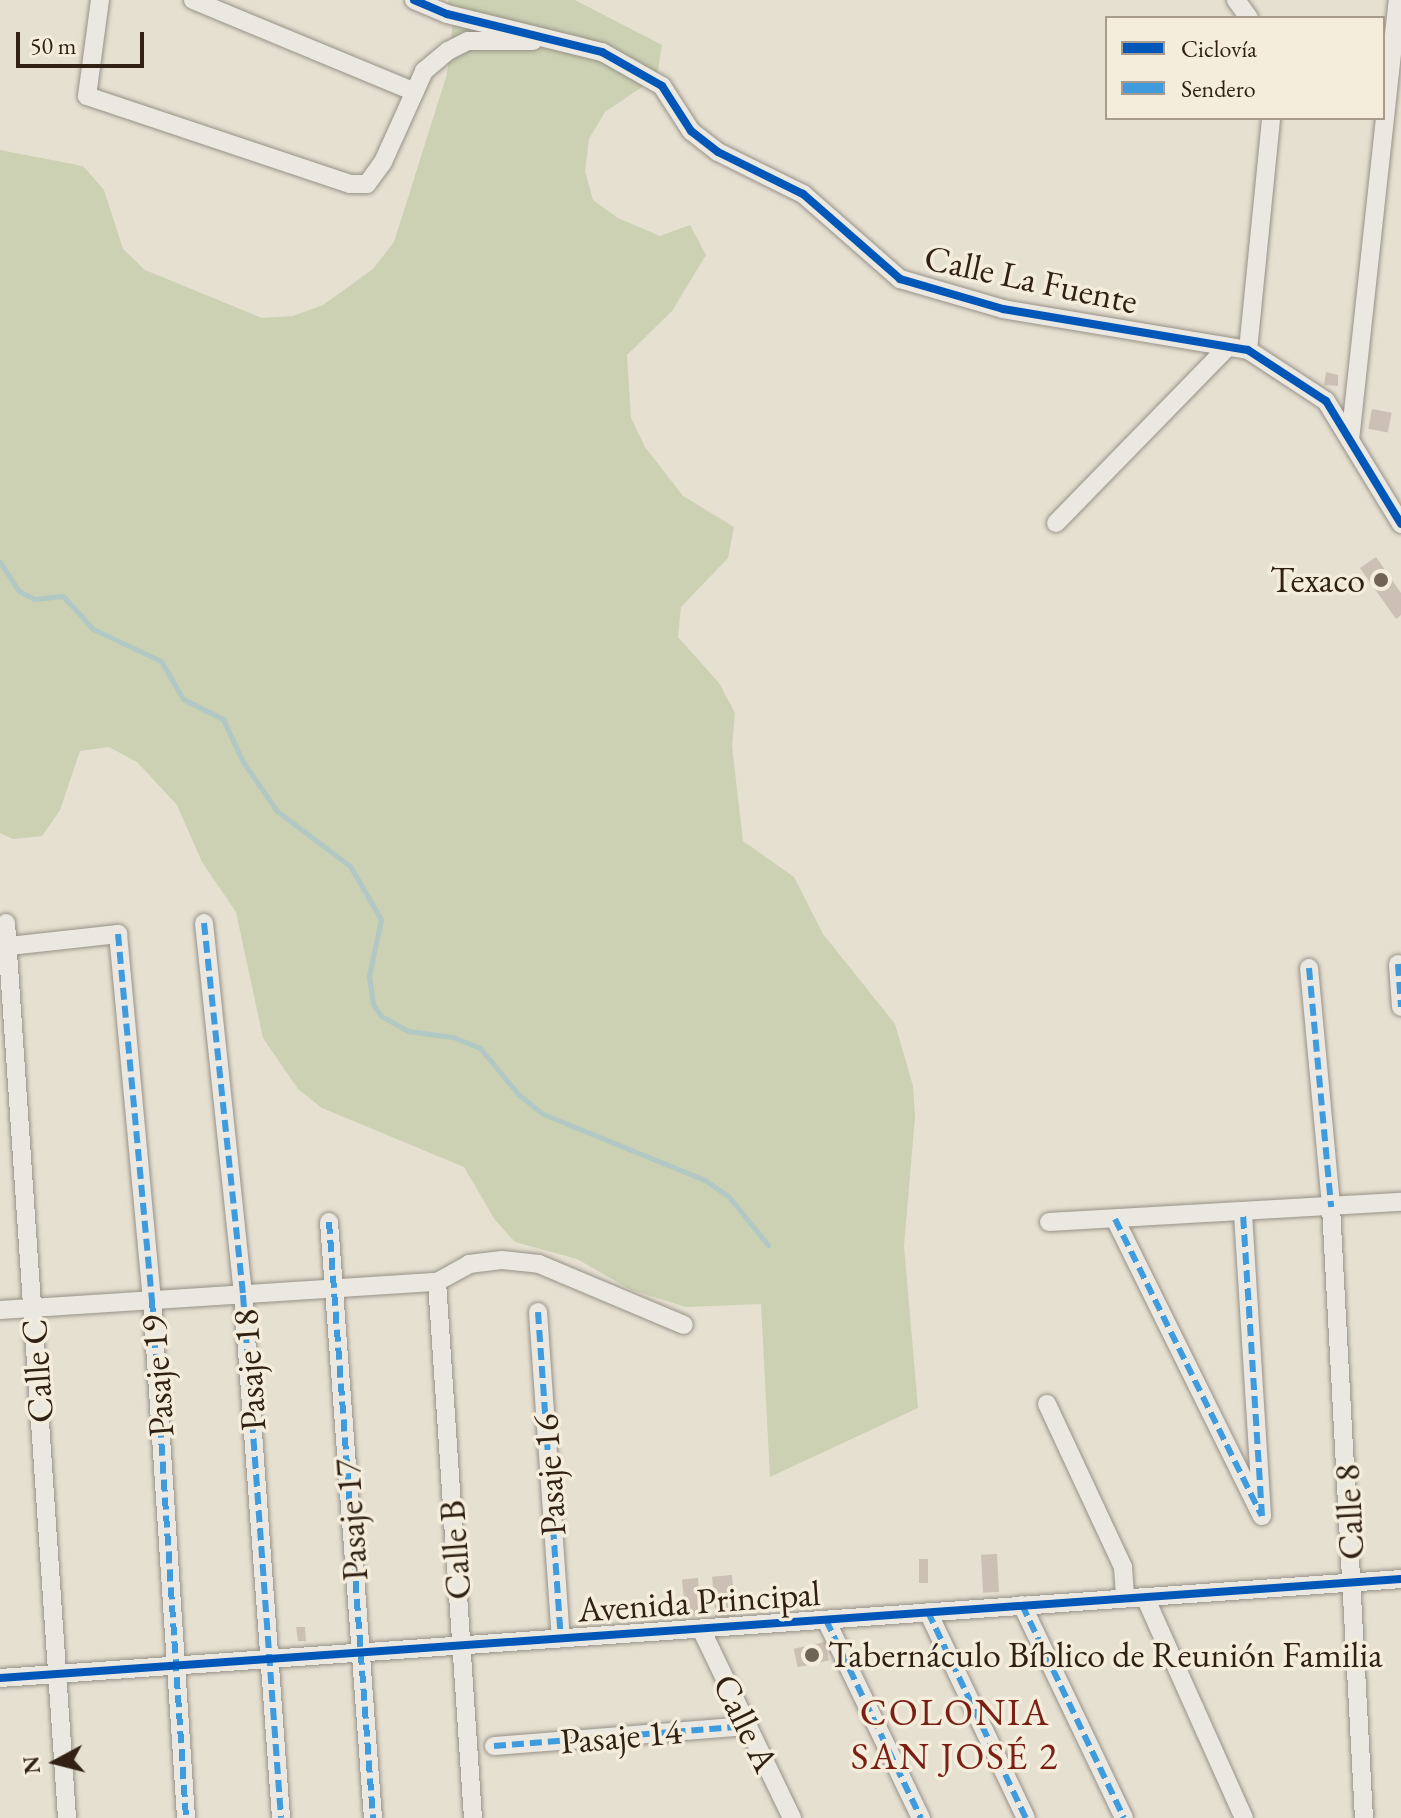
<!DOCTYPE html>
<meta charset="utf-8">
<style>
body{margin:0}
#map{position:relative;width:1401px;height:1818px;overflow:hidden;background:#e6e0d1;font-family:"EB Garamond",serif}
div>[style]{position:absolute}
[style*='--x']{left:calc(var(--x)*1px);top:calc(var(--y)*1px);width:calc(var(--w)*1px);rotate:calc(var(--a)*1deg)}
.green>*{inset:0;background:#cbd1b2}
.stream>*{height:5px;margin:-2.5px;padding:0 2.5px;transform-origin:2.5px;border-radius:2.5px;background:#b2c8c4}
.building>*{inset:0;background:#ccbfb3;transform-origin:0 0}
.roads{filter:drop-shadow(0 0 2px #979187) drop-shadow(0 0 2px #979187)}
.minor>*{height:18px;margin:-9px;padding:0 9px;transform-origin:9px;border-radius:9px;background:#ebe8e1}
.quiet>*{height:6px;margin-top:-3px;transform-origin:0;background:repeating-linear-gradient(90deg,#3e9bde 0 12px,transparent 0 18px)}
.cycleway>*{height:8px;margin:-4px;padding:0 4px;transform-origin:4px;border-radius:4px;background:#0057b8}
.dots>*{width:22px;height:22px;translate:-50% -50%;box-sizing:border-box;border:4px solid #f4eddc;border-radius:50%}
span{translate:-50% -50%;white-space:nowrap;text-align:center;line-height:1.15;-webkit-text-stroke:7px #f4eddc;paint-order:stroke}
.street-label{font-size:36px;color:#302114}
.poi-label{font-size:36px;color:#302114}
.right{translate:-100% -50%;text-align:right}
.left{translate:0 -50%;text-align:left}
.neighbourhood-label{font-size:38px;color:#7a1f14;letter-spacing:2px}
.legend{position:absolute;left:1105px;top:16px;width:280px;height:104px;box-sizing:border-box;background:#f4eddc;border:2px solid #a69b8c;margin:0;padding:10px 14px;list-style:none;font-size:24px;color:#302114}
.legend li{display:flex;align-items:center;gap:16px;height:40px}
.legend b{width:40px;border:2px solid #a69b8c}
.north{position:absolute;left:16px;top:1722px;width:80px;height:80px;-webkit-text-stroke:6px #f4eddc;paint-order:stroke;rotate:263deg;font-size:22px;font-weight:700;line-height:32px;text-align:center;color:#302114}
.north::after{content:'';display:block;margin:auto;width:28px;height:36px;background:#302114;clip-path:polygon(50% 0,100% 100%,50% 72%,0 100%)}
.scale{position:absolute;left:16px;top:32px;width:128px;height:36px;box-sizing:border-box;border:4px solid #302114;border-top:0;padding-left:10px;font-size:24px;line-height:28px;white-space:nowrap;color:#302114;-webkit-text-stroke:6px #f4eddc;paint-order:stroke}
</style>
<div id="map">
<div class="green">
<i style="clip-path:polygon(448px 0,575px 0,662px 45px,657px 77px,605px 112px,589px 139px,585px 171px,593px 200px,618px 218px,660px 236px,690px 225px,706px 255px,672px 311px,627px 355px,631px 418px,645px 447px,683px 496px,734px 527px,728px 558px,681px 607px,678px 637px,719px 683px,735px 713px,732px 746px,743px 841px,794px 877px,823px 934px,895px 1024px,913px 1086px,915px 1117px,904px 1246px,918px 1408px,770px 1477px,761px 1304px,686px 1307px,631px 1290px,577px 1259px,515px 1242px,495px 1220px,464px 1167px,322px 1108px,298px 1089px,263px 1038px,236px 912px,202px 862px,177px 805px,137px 762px,109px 747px,80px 751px,60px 810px,42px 836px,13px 839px,0 833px,0 150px,83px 166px,104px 190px,123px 249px,145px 270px,262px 318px,293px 316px,323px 305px,373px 269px,394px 242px,447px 74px,453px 22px)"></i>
</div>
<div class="stream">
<i style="--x:0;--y:562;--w:35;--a:57"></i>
<i style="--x:19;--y:591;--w:17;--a:28"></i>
<i style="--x:34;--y:599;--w:29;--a:-6"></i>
<i style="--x:63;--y:596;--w:45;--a:47.7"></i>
<i style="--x:93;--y:629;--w:75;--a:25.2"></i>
<i style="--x:161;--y:661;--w:44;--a:59.9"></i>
<i style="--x:183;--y:699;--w:45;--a:26.6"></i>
<i style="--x:223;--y:719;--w:47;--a:65.1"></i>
<i style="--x:243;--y:762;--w:60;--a:55.2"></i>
<i style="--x:277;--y:811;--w:91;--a:37"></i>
<i style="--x:350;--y:866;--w:61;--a:59.7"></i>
<i style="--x:381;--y:919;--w:58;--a:101.9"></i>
<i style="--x:369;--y:976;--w:28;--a:82"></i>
<i style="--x:373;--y:1004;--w:14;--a:56"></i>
<i style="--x:381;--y:1016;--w:31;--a:29"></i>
<i style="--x:408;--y:1031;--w:45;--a:7.6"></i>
<i style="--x:453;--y:1037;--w:29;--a:22"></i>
<i style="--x:480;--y:1048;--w:60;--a:50.4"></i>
<i style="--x:518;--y:1094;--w:32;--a:39"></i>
<i style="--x:543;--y:1114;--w:175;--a:22.2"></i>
<i style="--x:705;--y:1180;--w:29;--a:35"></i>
<i style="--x:729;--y:1197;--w:62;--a:50.9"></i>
</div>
<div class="building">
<i style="clip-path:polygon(1326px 372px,1338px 375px,1338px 386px,1324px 385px)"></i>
<i style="left:1372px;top:409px;width:20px;height:20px;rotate:11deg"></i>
<i style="clip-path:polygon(1376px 557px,1401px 593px,1401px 615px,1396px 619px,1360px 568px)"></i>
<i style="left:997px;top:1554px;width:38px;height:16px;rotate:87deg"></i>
<i style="left:919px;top:1559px;width:9px;height:24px"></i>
<i style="left:732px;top:1575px;width:43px;height:20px;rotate:85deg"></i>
<i style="left:698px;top:1578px;width:37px;height:16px;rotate:85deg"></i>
<i style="clip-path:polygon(296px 1627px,305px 1627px,306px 1641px,298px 1641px)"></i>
<i style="left:825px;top:1642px;width:19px;height:32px;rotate:78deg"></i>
</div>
<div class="roads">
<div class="minor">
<i style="--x:100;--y:0;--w:97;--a:97.7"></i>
<i style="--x:87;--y:96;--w:277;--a:18.5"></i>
<i style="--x:350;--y:184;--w:17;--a:0"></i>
<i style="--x:367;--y:184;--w:27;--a:-54"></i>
<i style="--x:383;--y:162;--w:100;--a:-65.7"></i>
<i style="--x:424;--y:71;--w:31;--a:-40"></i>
<i style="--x:448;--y:51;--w:22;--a:-27"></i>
<i style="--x:468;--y:41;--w:65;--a:0"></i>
<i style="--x:193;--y:0;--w:240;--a:22.5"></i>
<i style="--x:414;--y:0;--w:36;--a:23"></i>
<i style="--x:447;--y:14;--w:160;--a:13.8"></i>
<i style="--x:602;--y:52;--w:69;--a:29.5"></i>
<i style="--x:662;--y:86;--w:54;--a:57.2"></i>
<i style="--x:691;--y:131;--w:34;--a:38"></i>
<i style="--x:718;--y:152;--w:95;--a:26.3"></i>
<i style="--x:803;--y:194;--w:129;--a:41.2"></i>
<i style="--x:900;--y:279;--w:107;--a:16.2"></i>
<i style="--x:1003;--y:309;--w:248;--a:9.5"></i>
<i style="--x:1248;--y:350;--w:93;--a:33.2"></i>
<i style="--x:1326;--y:401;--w:144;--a:58.6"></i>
<i style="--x:1236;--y:0;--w:22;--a:54"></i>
<i style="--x:1248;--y:350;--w:233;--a:-84.3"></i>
<i style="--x:1350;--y:440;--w:443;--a:-83.8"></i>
<i style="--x:1056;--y:523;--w:246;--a:-45.7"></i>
<i style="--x:6;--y:923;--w:897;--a:86.1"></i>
<i style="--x:204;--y:923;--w:374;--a:84"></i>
<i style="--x:243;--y:1295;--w:524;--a:85.84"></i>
<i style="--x:0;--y:947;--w:119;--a:-6.3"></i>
<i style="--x:118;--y:934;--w:368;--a:84.7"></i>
<i style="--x:152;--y:1300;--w:519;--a:86.24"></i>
<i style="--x:1398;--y:964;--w:43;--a:86"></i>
<i style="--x:1309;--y:968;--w:240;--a:84.7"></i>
<i style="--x:1331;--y:1207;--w:612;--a:86.91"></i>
<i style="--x:1115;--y:1219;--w:331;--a:63.7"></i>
<i style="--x:1262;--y:1516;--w:305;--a:-93.6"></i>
<i style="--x:329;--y:1222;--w:598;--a:85.78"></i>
<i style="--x:1049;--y:1222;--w:353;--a:-3.3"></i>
<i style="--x:437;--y:1282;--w:537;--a:86.16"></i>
<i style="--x:0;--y:1310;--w:438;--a:-3.7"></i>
<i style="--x:437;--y:1282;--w:37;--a:-29"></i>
<i style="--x:469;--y:1264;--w:33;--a:-7"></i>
<i style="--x:502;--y:1260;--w:37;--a:6"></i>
<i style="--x:539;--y:1264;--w:157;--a:22.8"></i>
<i style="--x:538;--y:1312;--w:327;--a:86"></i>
<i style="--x:1047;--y:1404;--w:180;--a:65"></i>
<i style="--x:1123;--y:1567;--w:31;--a:86"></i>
<i style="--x:1145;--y:1597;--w:242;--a:65.9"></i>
<i style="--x:1022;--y:1605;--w:236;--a:64.4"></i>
<i style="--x:928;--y:1612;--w:228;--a:64.6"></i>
<i style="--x:826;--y:1620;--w:220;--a:64.4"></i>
<i style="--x:701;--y:1629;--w:210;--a:64.3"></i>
<i style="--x:0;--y:1678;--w:1404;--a:-4.04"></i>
<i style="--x:494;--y:1746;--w:255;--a:-4.5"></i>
</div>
</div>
<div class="quiet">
<i style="--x:204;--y:923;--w:374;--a:84"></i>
<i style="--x:243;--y:1295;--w:524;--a:85.84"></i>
<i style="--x:118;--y:934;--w:368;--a:84.7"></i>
<i style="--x:152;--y:1300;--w:519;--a:86.24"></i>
<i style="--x:1398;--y:964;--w:43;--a:86"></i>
<i style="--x:1309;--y:968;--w:240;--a:84.7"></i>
<i style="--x:1115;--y:1219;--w:331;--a:63.7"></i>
<i style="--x:1262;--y:1516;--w:305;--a:-93.6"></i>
<i style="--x:329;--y:1222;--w:598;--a:85.78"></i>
<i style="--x:538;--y:1312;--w:327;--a:86"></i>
<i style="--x:1022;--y:1605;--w:236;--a:64.4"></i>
<i style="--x:928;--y:1612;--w:228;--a:64.6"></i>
<i style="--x:826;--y:1620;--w:220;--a:64.4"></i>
<i style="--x:494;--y:1746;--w:255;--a:-4.5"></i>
</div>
<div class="cycleway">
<i style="--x:414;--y:0;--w:36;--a:23"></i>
<i style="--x:447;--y:14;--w:160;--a:13.8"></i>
<i style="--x:602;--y:52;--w:69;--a:29.5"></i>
<i style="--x:662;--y:86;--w:54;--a:57.2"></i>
<i style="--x:691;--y:131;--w:34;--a:38"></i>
<i style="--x:718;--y:152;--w:95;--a:26.3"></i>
<i style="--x:803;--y:194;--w:129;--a:41.2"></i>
<i style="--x:900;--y:279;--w:107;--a:16.2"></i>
<i style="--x:1003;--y:309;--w:248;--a:9.5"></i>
<i style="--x:1248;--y:350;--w:93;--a:33.2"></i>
<i style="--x:1326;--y:401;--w:144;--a:58.6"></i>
<i style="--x:0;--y:1678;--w:1404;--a:-4.04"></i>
</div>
<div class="dots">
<i style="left:1381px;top:580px;background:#706456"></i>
<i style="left:812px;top:1655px;background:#706456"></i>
</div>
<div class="street-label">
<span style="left:1031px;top:279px;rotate:12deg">Calle La Fuente</span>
<span style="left:249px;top:1370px;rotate:-94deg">Pasaje 18</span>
<span style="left:37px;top:1371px;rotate:-94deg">Calle C</span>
<span style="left:157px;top:1376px;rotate:-94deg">Pasaje 19</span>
<span style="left:549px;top:1475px;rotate:-94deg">Pasaje 16</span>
<span style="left:1349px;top:1512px;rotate:-93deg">Calle 8</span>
<span style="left:351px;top:1520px;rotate:-94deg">Pasaje 17</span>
<span style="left:455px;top:1550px;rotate:-94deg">Calle B</span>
<span style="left:699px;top:1601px;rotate:-4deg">Avenida Principal</span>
<span style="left:746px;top:1723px;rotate:64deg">Calle A</span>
<span style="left:621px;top:1736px;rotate:-5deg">Pasaje 14</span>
</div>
<div class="poi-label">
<span class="right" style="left:1365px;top:580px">Texaco</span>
<span class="left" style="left:828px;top:1655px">Tabernáculo Bíblico de Reunión Familia</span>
</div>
<div class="neighbourhood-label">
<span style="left:955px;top:1734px">COLONIA<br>SAN JOSÉ 2</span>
</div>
<ul class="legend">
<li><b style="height:10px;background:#0057b8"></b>Ciclovía</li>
<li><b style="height:10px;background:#3e9bde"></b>Sendero</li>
</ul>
<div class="north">N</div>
<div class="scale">50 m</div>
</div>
